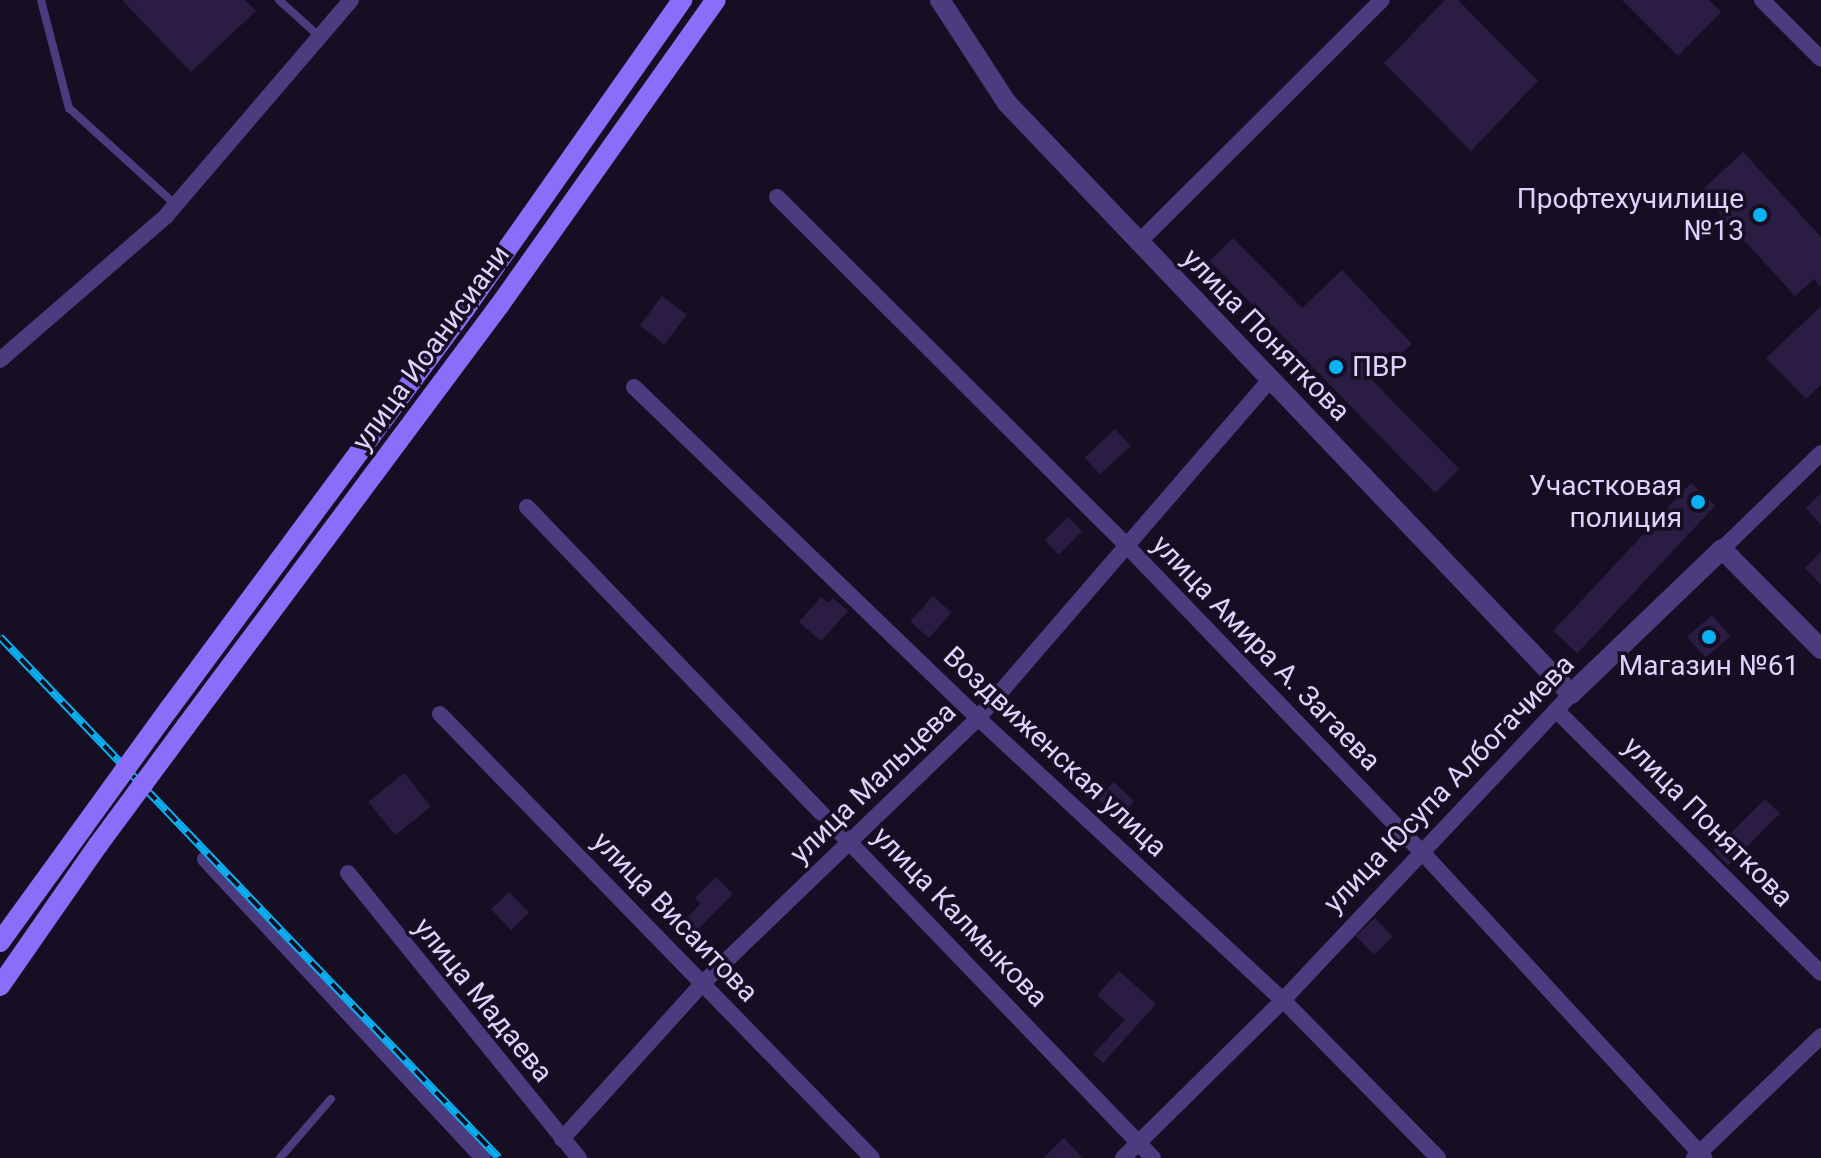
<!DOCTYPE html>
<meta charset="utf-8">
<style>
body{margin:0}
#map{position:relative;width:1821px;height:1158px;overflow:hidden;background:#160f23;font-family:Roboto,sans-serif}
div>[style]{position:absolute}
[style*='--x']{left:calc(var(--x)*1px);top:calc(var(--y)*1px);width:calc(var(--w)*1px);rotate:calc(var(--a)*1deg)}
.building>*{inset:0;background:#2b1c43;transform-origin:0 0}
.service>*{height:8px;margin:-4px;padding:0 4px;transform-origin:4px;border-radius:4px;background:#4b3c80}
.minor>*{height:16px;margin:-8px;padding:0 8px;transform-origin:8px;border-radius:8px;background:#4b3c80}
.tertiary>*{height:20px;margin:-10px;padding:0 10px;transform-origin:10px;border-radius:10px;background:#4b3c80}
.secondary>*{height:20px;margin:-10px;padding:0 10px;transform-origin:10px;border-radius:10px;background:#8a6df9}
.rail>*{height:8px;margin-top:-4px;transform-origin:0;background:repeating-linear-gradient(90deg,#160f23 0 15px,#0ab1f2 0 30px);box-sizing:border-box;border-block:2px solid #0ab1f2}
.secondary-bridge>*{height:20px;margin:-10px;padding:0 10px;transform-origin:10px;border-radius:10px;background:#8a6df9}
.dots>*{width:22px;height:22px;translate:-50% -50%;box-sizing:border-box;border:4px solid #160f23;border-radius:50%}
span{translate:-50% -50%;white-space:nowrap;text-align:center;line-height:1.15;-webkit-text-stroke:7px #160f23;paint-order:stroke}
.poi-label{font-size:28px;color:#dfd2fd}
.right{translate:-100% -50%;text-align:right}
.left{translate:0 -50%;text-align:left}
.street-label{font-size:28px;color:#dfd2fd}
</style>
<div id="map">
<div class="building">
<i style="clip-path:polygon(122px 0,245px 0,256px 11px,191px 72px)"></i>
<i style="clip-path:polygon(1445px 0,1458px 0,1538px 81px,1471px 151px,1384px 63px)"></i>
<i style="clip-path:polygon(1622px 0,1709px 0,1721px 12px,1678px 56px)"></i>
<i style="clip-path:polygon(1743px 152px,1821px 237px,1821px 287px,1814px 279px,1795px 296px,1700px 192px)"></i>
<i style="clip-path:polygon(1233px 238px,1302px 308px,1342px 270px,1412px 344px,1372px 380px,1459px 469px,1435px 493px,1210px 261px)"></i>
<i style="left:662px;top:296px;width:31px;height:37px;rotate:37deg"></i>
<i style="clip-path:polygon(1821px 306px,1821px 385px,1806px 399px,1766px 358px)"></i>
<i style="left:1115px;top:429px;width:23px;height:42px;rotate:47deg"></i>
<i style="left:1691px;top:483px;width:33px;height:202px;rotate:43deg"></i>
<i style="clip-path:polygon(1821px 493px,1821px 525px,1806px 508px)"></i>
<i style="left:1068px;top:517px;width:20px;height:33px;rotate:45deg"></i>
<i style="clip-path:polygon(1821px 552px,1821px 585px,1805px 568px)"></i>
<i style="left:933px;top:596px;width:25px;height:34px;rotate:42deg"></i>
<i style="clip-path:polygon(821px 597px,828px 603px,833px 598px,848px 611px,821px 641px,799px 622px)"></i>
<i style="left:1712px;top:615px;width:28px;height:33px;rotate:49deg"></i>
<i style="left:404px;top:773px;width:43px;height:46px;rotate:51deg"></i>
<i style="left:1114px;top:782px;width:28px;height:23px;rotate:44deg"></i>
<i style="left:1765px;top:799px;width:21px;height:73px;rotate:45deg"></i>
<i style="clip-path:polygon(716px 877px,733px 894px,692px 935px,681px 924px,700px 904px,695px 898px)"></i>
<i style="left:509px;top:892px;width:29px;height:25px;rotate:46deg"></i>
<i style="left:1375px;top:918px;width:26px;height:26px;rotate:47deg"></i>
<i style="clip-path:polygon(1119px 971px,1156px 1004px,1103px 1063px,1093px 1054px,1125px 1020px,1097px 995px)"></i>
<i style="clip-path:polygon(1064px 1138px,1083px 1158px,1043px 1158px)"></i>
</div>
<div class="service">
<i style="--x:41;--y:0;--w:112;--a:75.5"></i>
<i style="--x:69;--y:108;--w:144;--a:42.2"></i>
<i style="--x:279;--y:0;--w:55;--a:42.1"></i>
<i style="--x:280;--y:1158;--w:78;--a:-49.2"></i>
</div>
<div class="minor">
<i style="--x:1762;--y:0;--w:83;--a:45"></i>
<i style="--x:777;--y:197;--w:494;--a:44.9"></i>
<i style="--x:1127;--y:546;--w:424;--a:46.1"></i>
<i style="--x:1421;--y:851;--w:418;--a:47.3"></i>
<i style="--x:1138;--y:243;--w:344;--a:-44.9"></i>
<i style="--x:0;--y:360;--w:220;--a:-40.9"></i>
<i style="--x:166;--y:216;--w:284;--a:-49.4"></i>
<i style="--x:634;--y:387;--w:477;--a:43.9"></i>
<i style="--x:978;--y:718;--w:415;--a:42.8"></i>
<i style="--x:1283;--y:1000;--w:221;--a:45.5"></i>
<i style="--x:527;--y:507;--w:903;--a:46.12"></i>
<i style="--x:1722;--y:549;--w:138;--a:-44.1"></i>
<i style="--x:1556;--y:710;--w:373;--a:44.8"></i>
<i style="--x:440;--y:714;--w:619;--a:45.78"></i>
<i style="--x:205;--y:859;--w:408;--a:47.1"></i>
<i style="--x:348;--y:873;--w:367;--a:51"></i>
<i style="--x:562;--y:1139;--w:212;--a:-47.9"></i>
<i style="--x:704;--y:982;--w:380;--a:-43.9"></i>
<i style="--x:978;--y:718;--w:448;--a:-49.2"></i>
<i style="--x:1123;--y:1158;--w:225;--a:-44.6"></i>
<i style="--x:1283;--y:1000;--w:420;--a:-46.7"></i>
<i style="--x:1694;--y:1158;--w:176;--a:-43.8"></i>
</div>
<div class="tertiary">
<i style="--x:940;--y:0;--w:123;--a:57"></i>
<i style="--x:1007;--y:103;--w:817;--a:46.34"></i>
<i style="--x:1571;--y:694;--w:209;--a:-43.8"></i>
<i style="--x:1722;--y:549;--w:141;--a:45.3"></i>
</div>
<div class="secondary">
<i style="--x:169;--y:709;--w:498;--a:-53.5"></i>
<i style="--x:465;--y:309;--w:378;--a:-54.9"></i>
<i style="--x:186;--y:726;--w:524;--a:-53.31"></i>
<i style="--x:499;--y:306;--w:375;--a:-54.7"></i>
<i style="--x:0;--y:942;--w:140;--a:-54"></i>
<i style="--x:0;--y:986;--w:172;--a:-55.2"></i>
</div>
<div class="rail">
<i style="--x:0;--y:637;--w:721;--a:46.24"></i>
</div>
<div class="secondary-bridge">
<i style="--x:82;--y:829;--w:148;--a:-54.1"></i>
<i style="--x:98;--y:845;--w:148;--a:-53.5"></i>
</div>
<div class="dots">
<i style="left:1760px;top:215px;background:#0ab1f2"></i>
<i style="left:1336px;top:367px;background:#0ab1f2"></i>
<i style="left:1698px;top:502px;background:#0ab1f2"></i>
<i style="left:1709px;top:637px;background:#0ab1f2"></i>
</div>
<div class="poi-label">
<span class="right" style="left:1744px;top:215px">Профтехучилище<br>№13</span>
<span class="left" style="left:1352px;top:367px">ПВР</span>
<span class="right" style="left:1682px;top:502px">Участковая<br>полиция</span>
<span style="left:1709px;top:666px">Магазин №61</span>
</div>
<div class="street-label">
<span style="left:1266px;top:335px;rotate:46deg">улица Поняткова</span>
<span style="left:431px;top:348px;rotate:-54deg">улица Иоанисиани</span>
<span style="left:1266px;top:653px;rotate:46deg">улица Амира А. Загаева</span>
<span style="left:1055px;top:752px;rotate:43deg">Воздвиженская улица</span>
<span style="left:873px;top:783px;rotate:-44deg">улица Мальцева</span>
<span style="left:1449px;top:784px;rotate:-46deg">улица Юсупа Албогачиева</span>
<span style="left:1708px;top:822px;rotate:45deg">улица Поняткова</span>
<span style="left:675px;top:917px;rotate:46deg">улица Висаитова</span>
<span style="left:960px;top:917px;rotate:46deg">улица Калмыкова</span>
<span style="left:483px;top:1000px;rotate:51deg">улица Мадаева</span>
</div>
</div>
